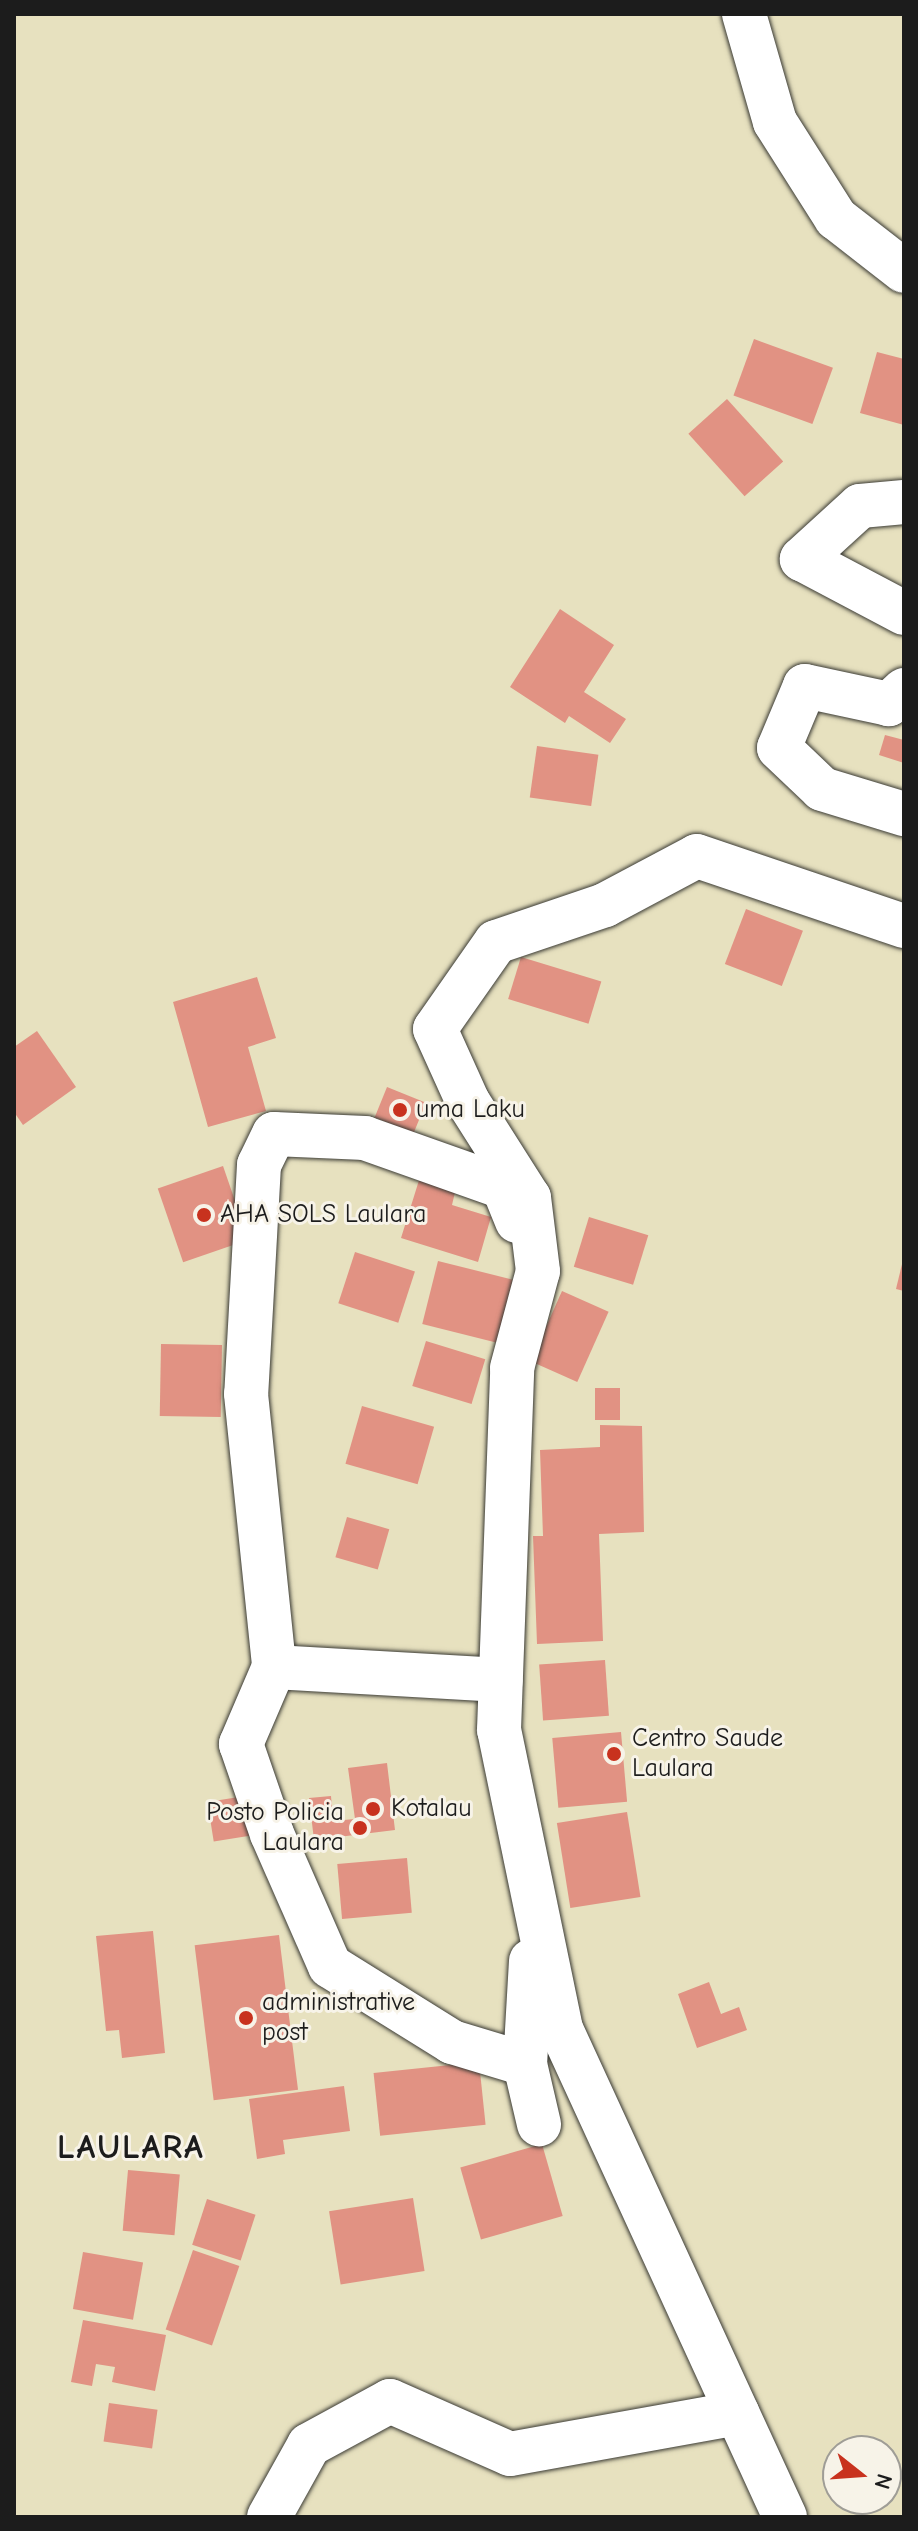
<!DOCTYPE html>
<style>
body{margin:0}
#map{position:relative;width:918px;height:2531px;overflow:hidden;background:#e7e1bf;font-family:"Comic Neue",sans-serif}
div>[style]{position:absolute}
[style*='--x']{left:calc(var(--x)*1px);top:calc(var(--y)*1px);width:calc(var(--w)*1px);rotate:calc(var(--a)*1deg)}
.building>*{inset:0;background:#e19283;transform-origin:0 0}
.roads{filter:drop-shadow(0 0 2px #3a3a34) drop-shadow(0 0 2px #3a3a34)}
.minor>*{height:44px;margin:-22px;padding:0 22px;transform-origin:22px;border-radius:22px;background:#fff}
.dots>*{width:22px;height:22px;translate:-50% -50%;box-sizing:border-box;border:4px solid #f7f3e8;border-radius:50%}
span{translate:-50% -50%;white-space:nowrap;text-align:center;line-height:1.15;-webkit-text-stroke:6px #f7f3e8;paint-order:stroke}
.poi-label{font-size:26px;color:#1c1c1c}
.left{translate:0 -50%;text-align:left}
.right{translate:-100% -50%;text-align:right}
.district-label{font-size:34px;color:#1c1c1c;font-weight:700;letter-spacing:2px}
.frame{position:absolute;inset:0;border:16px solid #1c1c1c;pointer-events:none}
.north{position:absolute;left:822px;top:2435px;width:80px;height:80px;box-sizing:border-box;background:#f7f3e8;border:2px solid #9f9d96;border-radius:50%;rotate:107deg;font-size:22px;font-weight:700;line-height:32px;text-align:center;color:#1c1c1c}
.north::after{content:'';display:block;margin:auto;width:28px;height:36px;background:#c8321e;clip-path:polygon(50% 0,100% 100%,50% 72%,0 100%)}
</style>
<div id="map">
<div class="building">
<i style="left:754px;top:339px;width:84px;height:60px;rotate:20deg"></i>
<i style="clip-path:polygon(877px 352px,904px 359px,904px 425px,860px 413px)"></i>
<i style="left:727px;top:399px;width:84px;height:52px;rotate:48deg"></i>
<i style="clip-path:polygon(560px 609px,614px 645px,584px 692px,626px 719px,610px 743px,569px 716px,565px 723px,510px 687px)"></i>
<i style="clip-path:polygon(885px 735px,904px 740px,904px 763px,879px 755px)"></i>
<i style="left:537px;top:746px;width:62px;height:52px;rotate:8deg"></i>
<i style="left:746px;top:909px;width:61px;height:59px;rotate:21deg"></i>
<i style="left:521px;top:957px;width:84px;height:44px;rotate:17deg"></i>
<i style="clip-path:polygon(257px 977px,276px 1038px,248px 1047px,266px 1111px,208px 1127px,173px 1002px)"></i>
<i style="clip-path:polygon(37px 1031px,76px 1087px,23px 1125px,14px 1112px,14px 1047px)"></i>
<i style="left:387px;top:1087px;width:42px;height:33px;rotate:22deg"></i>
<i style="left:223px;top:1166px;width:78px;height:69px;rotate:71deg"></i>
<i style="clip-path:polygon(420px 1177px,456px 1188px,452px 1205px,491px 1217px,478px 1262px,401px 1238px)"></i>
<i style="left:589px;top:1217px;width:62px;height:52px;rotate:17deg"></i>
<i style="left:355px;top:1252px;width:63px;height:54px;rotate:18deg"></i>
<i style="clip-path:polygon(903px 1260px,904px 1260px,904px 1291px,896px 1289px)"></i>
<i style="left:438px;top:1261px;width:77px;height:65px;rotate:14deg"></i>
<i style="left:562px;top:1291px;width:51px;height:77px;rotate:24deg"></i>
<i style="left:426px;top:1341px;width:62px;height:47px;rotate:17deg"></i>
<i style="left:161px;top:1344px;width:61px;height:72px;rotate:1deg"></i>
<i style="left:595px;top:1388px;width:25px;height:32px"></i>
<i style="left:362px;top:1406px;width:75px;height:60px;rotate:16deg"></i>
<i style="clip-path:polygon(600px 1425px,642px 1426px,644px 1532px,599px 1534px,603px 1641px,537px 1644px,533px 1536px,543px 1536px,540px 1450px,600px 1447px)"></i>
<i style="left:347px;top:1517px;width:44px;height:42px;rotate:16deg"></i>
<i style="left:605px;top:1660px;width:56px;height:66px;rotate:86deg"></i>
<i style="left:621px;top:1732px;width:70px;height:69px;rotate:85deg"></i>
<i style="clip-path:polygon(387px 1763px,395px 1830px,314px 1840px,309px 1798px,331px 1796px,333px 1821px,355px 1819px,348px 1768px)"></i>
<i style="left:245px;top:1796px;width:40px;height:38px;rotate:81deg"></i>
<i style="left:627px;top:1812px;width:86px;height:71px;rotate:81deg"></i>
<i style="left:407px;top:1858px;width:55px;height:70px;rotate:85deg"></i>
<i style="clip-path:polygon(153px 1931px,165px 2053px,122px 2058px,119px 2030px,106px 2031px,96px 1936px)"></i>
<i style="left:279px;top:1935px;width:156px;height:85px;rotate:83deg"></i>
<i style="clip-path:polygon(709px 1982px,721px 2014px,739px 2007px,747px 2030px,697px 2048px,678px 1994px)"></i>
<i style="left:479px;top:2062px;width:63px;height:106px;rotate:84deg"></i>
<i style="clip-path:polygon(344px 2086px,350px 2131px,283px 2140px,285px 2154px,257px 2159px,249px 2099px)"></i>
<i style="left:542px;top:2144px;width:75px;height:85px;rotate:74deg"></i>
<i style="left:128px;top:2170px;width:52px;height:61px;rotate:5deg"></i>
<i style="left:413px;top:2198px;width:74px;height:85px;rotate:81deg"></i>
<i style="left:207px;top:2199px;width:51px;height:48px;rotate:18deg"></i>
<i style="left:193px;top:2250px;width:49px;height:84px;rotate:19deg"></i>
<i style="left:83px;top:2252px;width:61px;height:58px;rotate:10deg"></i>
<i style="clip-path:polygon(83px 2320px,166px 2335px,155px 2391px,112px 2382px,115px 2367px,96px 2364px,92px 2386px,71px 2382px)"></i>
<i style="left:109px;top:2403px;width:49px;height:39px;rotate:8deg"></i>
</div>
<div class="roads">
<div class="minor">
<i style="--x:744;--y:14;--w:112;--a:74"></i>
<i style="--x:775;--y:122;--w:114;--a:57.6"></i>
<i style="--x:836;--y:218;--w:86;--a:37.9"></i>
<i style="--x:904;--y:502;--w:44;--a:174.8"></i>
<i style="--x:860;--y:506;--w:79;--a:137.6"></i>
<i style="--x:802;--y:559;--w:115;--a:27.9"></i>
<i style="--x:904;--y:690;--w:21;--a:137"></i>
<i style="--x:889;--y:704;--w:86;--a:-167.9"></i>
<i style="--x:805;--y:686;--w:67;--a:112.8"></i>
<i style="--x:779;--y:748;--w:59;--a:43.6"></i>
<i style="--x:822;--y:789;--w:86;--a:17"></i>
<i style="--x:517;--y:1221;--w:37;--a:-112"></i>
<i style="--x:503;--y:1187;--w:146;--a:-160.5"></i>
<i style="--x:365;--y:1138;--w:91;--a:-177.5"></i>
<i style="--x:274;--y:1134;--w:34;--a:116"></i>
<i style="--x:259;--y:1165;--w:229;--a:93.2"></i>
<i style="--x:246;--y:1394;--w:274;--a:84.1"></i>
<i style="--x:274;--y:1667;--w:84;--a:113.2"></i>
<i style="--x:241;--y:1744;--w:95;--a:71"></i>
<i style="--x:272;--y:1834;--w:144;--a:66.3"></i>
<i style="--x:330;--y:1966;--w:144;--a:31.9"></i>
<i style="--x:452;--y:2042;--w:76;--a:16.8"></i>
<i style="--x:274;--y:1667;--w:227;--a:3.3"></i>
<i style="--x:531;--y:1961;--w:103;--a:93.3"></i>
<i style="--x:525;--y:2064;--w:62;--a:76.9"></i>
<i style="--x:269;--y:2517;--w:82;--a:-60.9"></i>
<i style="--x:309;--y:2445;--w:92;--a:-28.5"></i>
<i style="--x:390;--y:2401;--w:131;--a:23.8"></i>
<i style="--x:510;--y:2454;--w:231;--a:-10.2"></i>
<i style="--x:785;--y:2517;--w:537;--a:-114.66"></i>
<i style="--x:561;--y:2029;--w:305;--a:-101.7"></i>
<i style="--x:499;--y:1730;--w:362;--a:-87.9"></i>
<i style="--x:512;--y:1368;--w:100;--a:-75"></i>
<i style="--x:538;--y:1271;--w:74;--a:-97"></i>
<i style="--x:529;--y:1198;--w:114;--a:-122.4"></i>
<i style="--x:468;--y:1102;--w:80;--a:-114.3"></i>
<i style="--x:435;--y:1029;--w:106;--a:-55"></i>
<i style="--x:496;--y:942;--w:115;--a:-18.7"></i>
<i style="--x:605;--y:905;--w:104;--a:-28"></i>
<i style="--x:697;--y:856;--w:219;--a:18.7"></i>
</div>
</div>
<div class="dots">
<i style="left:400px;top:1110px;background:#c8321e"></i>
<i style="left:204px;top:1215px;background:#c8321e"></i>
<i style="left:614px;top:1754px;background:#c8321e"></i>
<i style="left:373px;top:1809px;background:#c8321e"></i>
<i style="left:360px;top:1828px;background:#c8321e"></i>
<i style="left:246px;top:2018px;background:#c8321e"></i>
</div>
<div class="poi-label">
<span class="left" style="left:416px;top:1110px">uma Laku</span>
<span class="left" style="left:220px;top:1215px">AHA SOLS Laulara</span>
<span class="left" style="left:632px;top:1754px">Centro Saude<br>Laulara</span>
<span class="left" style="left:391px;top:1809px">Kotalau</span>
<span class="right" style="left:344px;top:1828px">Posto Policia<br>Laulara</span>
<span class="left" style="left:262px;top:2018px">administrative<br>post</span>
</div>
<div class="district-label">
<span style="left:131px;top:2148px">LAULARA</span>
</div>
<div class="frame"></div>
<div class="north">N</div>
</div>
